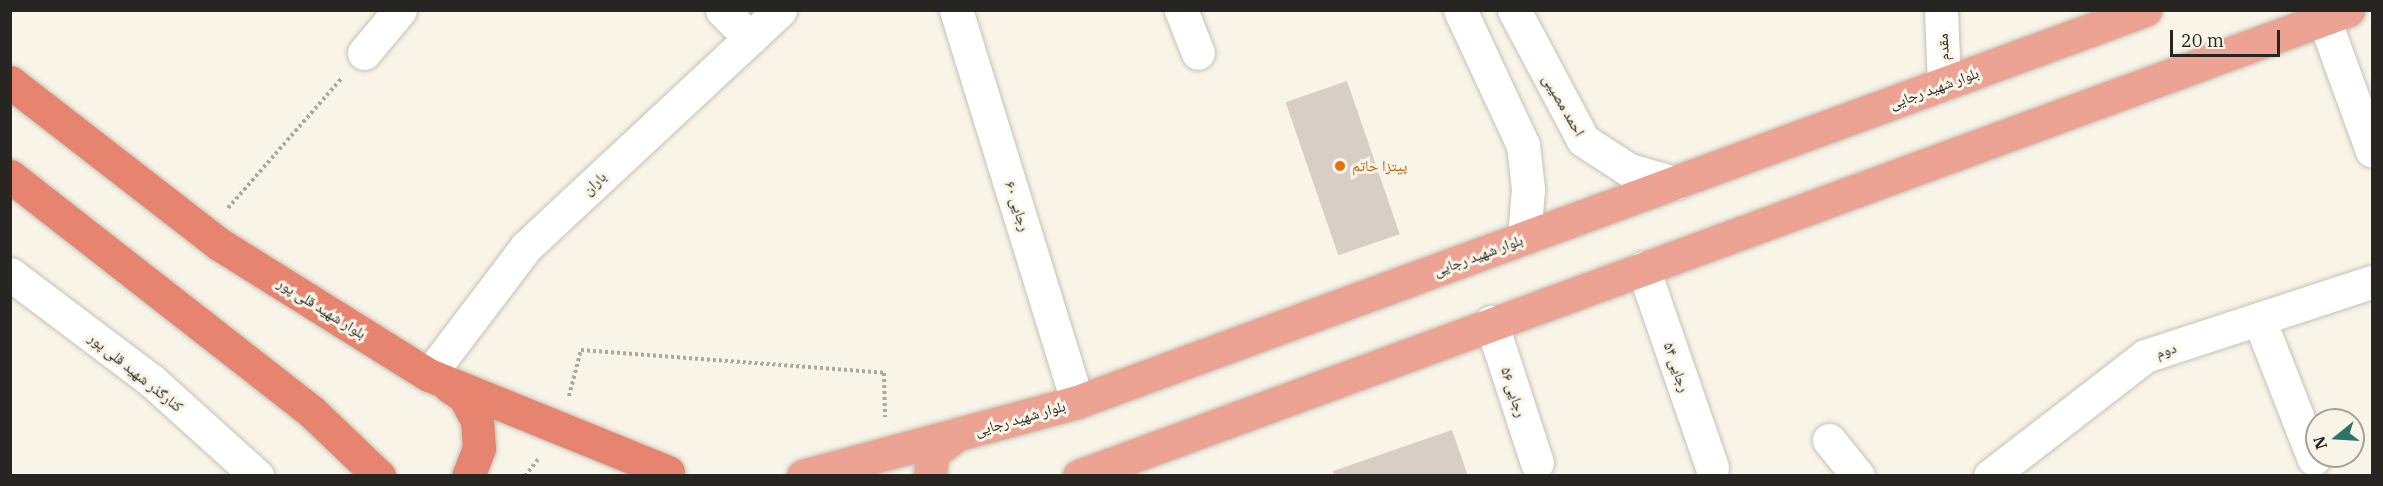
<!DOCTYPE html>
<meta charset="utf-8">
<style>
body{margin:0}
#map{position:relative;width:2383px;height:486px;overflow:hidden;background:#f9f4e8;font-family:"IBM Plex Serif","Noto Naskh Arabic",serif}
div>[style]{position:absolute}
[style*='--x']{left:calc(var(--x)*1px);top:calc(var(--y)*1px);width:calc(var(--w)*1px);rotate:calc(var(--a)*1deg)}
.building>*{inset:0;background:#d8cec5;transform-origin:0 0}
.path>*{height:4px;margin-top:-2px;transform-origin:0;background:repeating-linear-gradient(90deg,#aca89f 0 3px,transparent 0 6px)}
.roads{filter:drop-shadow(0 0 2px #c6c1b6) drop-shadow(0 0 2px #c6c1b6)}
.minor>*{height:33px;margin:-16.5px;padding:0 16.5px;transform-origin:16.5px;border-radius:16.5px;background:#fff}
.tertiary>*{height:33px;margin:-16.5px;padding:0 16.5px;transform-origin:16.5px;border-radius:16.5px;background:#fff}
.primary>*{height:33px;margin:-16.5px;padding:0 16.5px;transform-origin:16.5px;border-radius:16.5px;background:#eca394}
.trunk>*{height:33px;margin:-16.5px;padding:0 16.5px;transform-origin:16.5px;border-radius:16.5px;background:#e68470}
.dots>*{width:16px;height:16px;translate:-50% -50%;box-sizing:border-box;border:3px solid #f9f4e8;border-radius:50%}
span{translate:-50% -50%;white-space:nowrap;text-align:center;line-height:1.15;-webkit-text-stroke:6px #f9f4e8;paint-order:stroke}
.street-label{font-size:15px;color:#272521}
.food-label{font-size:15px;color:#c56008}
.left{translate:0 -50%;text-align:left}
.frame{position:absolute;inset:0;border:12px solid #272521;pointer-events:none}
.north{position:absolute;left:2305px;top:408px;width:60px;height:60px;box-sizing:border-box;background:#f9f4e8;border:2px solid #a5a198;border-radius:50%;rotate:252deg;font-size:16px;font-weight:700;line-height:24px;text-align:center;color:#272521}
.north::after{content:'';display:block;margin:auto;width:21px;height:27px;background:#2c7369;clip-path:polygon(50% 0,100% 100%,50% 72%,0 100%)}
.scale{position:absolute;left:2170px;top:30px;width:110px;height:27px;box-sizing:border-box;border:3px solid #272521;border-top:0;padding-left:8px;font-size:18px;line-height:21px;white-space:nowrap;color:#272521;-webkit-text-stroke:4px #f9f4e8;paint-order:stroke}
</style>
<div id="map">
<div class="building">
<i style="left:1347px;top:81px;width:162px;height:65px;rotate:71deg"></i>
<i style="clip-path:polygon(1452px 430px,1468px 476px,1334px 476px,1333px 471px)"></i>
</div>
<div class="path">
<i style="--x:228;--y:208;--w:173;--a:-48.8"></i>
<i style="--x:569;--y:396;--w:48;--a:-75.4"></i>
<i style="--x:581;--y:350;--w:304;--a:4.3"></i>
<i style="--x:884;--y:373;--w:44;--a:88.7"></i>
<i style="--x:525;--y:476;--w:23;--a:-52"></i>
</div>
<div class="roads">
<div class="minor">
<i style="--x:722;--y:10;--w:40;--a:45"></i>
<i style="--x:956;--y:10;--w:410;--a:72.8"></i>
<i style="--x:1181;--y:10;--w:46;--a:68.4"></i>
<i style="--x:1941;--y:10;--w:74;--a:87.7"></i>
<i style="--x:2324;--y:19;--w:140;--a:70"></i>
<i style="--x:364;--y:53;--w:56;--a:-50.1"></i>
<i style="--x:1643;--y:268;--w:211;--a:70.9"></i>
<i style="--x:2259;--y:319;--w:150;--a:68.6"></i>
<i style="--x:1491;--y:322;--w:148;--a:71.9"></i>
<i style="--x:429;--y:375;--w:161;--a:-52.8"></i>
<i style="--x:526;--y:247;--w:347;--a:-43"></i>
<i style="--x:1829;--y:440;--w:46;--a:51.1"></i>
<i style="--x:1990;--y:476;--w:196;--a:-37.7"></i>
<i style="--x:2145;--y:356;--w:239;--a:-18.1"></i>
</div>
<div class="tertiary">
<i style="--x:1460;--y:10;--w:149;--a:65"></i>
<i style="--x:1523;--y:145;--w:44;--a:83.5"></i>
<i style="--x:1528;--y:189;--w:49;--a:94.7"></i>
<i style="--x:1514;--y:10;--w:147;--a:62"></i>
<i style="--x:1583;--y:140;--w:55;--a:33.1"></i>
<i style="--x:1629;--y:170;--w:48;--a:15.8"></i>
<i style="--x:10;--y:274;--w:178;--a:37"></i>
<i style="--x:152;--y:381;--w:142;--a:42.1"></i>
</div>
<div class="primary">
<i style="--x:803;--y:476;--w:284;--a:-15.1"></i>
<i style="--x:1077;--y:402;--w:1138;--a:-20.16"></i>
<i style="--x:930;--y:476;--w:23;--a:-85"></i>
<i style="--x:932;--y:453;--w:29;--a:-36"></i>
<i style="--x:1079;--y:476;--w:1352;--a:-20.16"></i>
</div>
<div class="trunk">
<i style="--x:10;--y:82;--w:264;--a:37.8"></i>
<i style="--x:219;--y:244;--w:248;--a:32"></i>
<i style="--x:429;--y:375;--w:258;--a:22.1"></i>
<i style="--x:10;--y:176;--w:383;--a:38"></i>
<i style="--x:312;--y:412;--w:93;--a:43.7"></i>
<i style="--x:449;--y:386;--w:18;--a:34"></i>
<i style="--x:464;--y:396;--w:27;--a:62"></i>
<i style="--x:477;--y:420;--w:28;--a:86"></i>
<i style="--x:479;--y:448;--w:30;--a:111"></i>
</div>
</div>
<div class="dots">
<i style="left:1340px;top:166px;background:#e8710a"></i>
</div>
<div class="street-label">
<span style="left:1943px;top:47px;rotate:-93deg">مقدم</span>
<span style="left:1934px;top:88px;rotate:-20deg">بلوار شهید رجایی</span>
<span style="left:1564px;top:105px;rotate:60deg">احمد مصیبی</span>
<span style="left:594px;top:183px;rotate:-43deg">باران</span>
<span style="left:1018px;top:206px;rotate:73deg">رجایی ۶۰</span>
<span style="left:1478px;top:255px;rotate:-20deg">بلوار شهید رجایی</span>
<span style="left:322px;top:308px;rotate:32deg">بلوار شهید قلی پور</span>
<span style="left:2166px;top:350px;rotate:-18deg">دوم</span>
<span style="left:1677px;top:367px;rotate:71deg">رجایی ۵۴</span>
<span style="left:136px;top:372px;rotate:39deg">کنارگذر شهید قلی پور</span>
<span style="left:1514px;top:392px;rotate:72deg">رجایی ۵۶</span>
<span style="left:1020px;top:418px;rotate:-16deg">بلوار شهید رجایی</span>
</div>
<div class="food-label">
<span class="left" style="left:1352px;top:166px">پیتزا حاتم</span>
</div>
<div class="frame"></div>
<div class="north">N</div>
<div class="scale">20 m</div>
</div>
